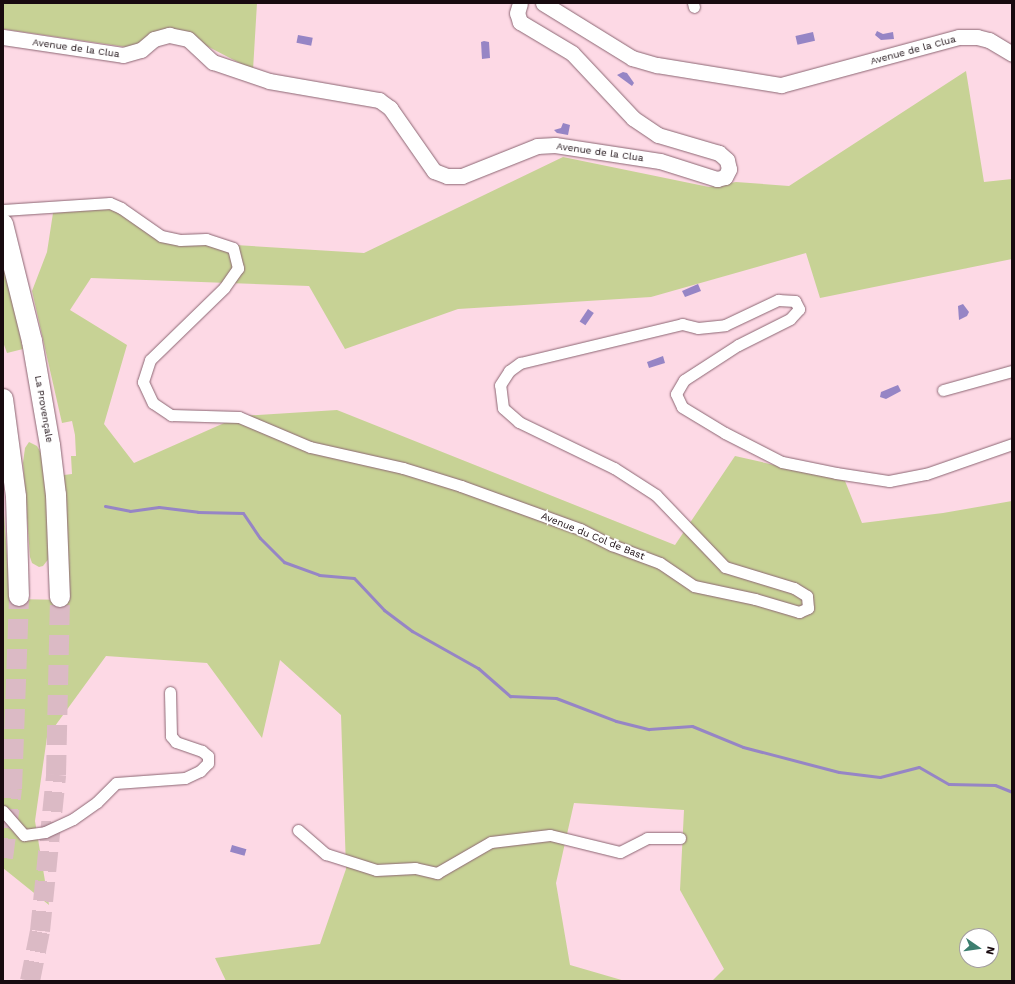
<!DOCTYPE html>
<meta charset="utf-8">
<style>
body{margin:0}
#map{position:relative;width:1015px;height:984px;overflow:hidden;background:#fdd9e5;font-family:"Work Sans",sans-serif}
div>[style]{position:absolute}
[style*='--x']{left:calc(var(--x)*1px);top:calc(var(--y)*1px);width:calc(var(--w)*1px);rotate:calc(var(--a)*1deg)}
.green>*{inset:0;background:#c7d295}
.water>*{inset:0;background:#9685c5;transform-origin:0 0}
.stream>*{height:3px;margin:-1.5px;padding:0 1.5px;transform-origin:1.5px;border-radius:1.5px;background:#9685c5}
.highway-tunnel>*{height:20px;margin-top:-10px;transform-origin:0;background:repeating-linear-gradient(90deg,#dbbac5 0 20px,transparent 0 30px)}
.roads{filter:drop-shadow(0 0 1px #8c6673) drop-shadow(0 0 1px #8c6673)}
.street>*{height:11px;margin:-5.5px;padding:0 5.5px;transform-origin:5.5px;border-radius:5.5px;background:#fff}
.secondary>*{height:15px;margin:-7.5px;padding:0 7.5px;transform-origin:7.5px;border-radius:7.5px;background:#fff}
.highway>*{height:20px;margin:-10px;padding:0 10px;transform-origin:10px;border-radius:10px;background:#fff}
span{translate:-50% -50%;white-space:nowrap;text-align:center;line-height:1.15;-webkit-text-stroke:4px #fff;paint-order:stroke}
.street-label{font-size:10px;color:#180a0f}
.frame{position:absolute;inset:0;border:4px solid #180a0f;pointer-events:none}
.north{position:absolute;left:959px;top:928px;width:40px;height:40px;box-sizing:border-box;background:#fff;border:1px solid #a39d9f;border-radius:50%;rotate:103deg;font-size:11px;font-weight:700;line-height:16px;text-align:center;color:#180a0f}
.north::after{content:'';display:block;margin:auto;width:14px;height:18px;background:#3c7e6f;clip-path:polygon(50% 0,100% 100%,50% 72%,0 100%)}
</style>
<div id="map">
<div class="green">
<i style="clip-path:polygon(3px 3px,257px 3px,253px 70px,203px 44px,186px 31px,157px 32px,133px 48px,3px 29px)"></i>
<i style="clip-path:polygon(evenodd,966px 71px,984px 182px,1012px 179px,1012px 259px,820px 298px,806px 253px,651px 297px,458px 309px,345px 349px,309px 286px,91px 278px,70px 310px,127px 345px,104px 424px,134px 463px,240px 416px,337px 410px,675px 545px,735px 456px,845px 481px,862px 523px,943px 513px,1012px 501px,1012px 981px,712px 981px,724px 969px,680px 890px,684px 810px,574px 803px,556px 883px,570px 965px,625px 981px,226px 981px,215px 958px,320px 944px,346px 869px,341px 715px,280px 660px,262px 738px,207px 663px,106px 656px,47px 737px,35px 821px,49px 905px,3px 868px,3px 498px,10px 599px,70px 600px,64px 475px,72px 474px,71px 456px,76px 456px,75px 435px,72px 421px,62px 423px,32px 291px,47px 252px,53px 213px,108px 209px,126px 215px,147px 233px,169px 241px,364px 253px,563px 157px,709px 187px,736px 182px,789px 186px,966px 71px,967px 936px,991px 936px,991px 960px,967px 960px,967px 936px)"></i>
<i style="clip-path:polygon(3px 258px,23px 349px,7px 353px,3px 342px)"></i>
<i style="clip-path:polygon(29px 442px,37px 446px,41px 453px,45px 473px,50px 557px,43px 566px,39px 567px,32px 563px,30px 557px,23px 463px,25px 448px)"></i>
</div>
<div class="water">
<i style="clip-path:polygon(877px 31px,883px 34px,893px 32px,894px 39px,881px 40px,875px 35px)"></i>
<i style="left:813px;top:32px;width:9px;height:18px;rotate:77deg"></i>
<i style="left:298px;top:35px;width:15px;height:8px;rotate:11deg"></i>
<i style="clip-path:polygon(484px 41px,489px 42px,490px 58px,482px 59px,481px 42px)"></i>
<i style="clip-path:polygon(623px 72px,627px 73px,634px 83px,632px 86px,617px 75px)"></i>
<i style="clip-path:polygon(563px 123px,570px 125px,568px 135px,557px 133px,554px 130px,561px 128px)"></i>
<i style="clip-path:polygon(698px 284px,701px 291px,685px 297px,682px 291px)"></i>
<i style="clip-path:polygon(963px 304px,969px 312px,967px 316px,959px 320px,958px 306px)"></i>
<i style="left:588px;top:309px;width:7px;height:15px;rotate:34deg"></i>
<i style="clip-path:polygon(663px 356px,665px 363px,649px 368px,647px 362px)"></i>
<i style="clip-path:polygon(898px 385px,901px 391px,886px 399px,880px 397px,881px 392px)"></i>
<i style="left:232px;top:845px;width:15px;height:7px;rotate:16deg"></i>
</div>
<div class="stream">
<i style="--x:105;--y:506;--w:25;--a:11"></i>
<i style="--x:130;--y:511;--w:29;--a:-8"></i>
<i style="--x:159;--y:507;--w:39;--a:7"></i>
<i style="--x:198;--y:512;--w:45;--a:1.3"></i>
<i style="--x:243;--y:513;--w:30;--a:56"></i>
<i style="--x:260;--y:538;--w:34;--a:45"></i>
<i style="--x:284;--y:562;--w:37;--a:20"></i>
<i style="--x:319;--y:575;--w:35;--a:5"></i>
<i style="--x:354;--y:578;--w:44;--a:46.8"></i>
<i style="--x:384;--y:610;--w:35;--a:37"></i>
<i style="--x:412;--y:631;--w:76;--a:29.3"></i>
<i style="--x:478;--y:668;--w:43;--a:41.2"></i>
<i style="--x:510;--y:696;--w:46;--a:2.5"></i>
<i style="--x:556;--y:698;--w:64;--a:21"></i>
<i style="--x:616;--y:721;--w:34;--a:14"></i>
<i style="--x:649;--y:729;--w:43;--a:-4"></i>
<i style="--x:692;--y:726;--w:55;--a:22.4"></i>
<i style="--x:743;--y:747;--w:99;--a:14.6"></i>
<i style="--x:839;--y:772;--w:41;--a:7"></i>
<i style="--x:880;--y:777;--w:40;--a:-14.4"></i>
<i style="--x:919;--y:767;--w:34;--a:30"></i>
<i style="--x:949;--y:784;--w:46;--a:1.2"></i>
<i style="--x:995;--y:785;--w:18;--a:22"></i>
</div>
<div class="highway-tunnel">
<i style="--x:3;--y:858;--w:70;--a:-82.6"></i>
<i style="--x:12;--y:789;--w:193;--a:-87.9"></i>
<i style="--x:30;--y:981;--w:51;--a:-78.7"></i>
<i style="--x:40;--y:931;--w:157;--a:-84.1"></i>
<i style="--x:56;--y:775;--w:178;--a:-88.7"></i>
</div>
<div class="roads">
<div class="street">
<i style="--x:693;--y:3;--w:4;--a:76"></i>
<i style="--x:3;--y:210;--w:107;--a:-3.7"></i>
<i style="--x:110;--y:203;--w:12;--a:24"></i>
<i style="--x:121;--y:208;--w:49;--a:35"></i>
<i style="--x:161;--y:236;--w:19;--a:12"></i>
<i style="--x:180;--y:240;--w:26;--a:-2"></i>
<i style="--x:206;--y:239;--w:28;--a:18"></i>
<i style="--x:233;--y:248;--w:21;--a:76"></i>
<i style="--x:238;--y:268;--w:24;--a:125"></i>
<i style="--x:224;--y:288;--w:103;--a:135.8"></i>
<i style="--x:150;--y:360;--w:23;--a:108"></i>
<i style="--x:143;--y:382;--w:23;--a:65"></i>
<i style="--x:153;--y:403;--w:22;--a:34"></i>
<i style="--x:171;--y:415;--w:68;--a:1.7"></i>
<i style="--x:239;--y:417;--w:77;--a:22.9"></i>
<i style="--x:310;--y:447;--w:95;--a:12.7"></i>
<i style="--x:403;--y:468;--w:61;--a:17.2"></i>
<i style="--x:461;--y:486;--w:127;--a:19.9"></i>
<i style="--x:580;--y:529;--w:36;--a:27"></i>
<i style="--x:612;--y:545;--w:51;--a:20.6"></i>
<i style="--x:660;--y:563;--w:41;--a:34.1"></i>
<i style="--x:694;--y:586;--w:62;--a:12"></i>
<i style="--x:755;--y:599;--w:46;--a:16.5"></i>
<i style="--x:799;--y:612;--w:10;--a:-24"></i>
<i style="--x:808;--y:608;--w:12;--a:-95"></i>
<i style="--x:807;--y:596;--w:15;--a:-148"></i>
<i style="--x:794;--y:588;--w:72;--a:-163.1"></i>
<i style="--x:725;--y:567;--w:100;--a:-133.8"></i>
<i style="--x:656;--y:495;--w:50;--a:-147.3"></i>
<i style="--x:614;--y:468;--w:106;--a:-154.2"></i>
<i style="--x:519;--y:422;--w:21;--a:-139"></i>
<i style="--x:503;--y:408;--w:23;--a:-97"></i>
<i style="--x:500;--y:385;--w:17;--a:-57"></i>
<i style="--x:509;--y:371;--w:14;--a:-36"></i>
<i style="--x:520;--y:363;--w:167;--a:-13.5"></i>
<i style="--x:682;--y:324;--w:16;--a:14"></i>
<i style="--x:698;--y:328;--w:27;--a:-6"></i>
<i style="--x:725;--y:325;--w:59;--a:-25.3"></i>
<i style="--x:778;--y:300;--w:17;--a:3"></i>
<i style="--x:795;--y:301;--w:9;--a:63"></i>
<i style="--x:799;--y:309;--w:13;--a:132"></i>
<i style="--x:790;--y:319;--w:58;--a:153.4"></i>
<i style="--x:738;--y:345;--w:64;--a:147.1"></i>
<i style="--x:684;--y:380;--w:16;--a:120"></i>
<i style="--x:676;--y:394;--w:14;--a:65"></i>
<i style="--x:682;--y:407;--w:50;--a:31.2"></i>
<i style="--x:725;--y:433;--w:64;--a:27"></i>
<i style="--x:782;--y:462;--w:55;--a:11.5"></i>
<i style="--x:836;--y:473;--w:54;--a:8.6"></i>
<i style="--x:889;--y:481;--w:38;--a:-11"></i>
<i style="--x:926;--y:474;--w:91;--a:-19.2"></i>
<i style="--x:943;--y:390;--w:72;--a:-15.4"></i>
<i style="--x:3;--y:811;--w:32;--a:49"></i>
<i style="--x:24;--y:835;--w:21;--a:-8"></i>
<i style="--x:45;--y:832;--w:31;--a:-25"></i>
<i style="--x:73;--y:819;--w:29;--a:-35"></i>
<i style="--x:97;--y:802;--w:27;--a:-45"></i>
<i style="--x:116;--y:783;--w:69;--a:-4.1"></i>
<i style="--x:185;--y:778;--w:17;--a:-25"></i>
<i style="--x:200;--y:771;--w:11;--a:-45"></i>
<i style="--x:208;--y:763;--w:7;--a:-90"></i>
<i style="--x:208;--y:756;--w:8;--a:-140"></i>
<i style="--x:202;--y:751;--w:28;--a:-161"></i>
<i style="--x:176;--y:742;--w:8;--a:-130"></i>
<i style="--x:171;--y:736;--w:44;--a:-91.3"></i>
<i style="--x:298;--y:830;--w:37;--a:41"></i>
<i style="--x:326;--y:854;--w:52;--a:17.7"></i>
<i style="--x:376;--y:870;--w:39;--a:-3"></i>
<i style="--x:415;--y:868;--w:23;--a:13"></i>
<i style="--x:437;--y:873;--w:62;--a:-29.9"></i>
<i style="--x:491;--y:842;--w:59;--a:-6.8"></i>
<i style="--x:550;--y:835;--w:72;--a:13.7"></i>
<i style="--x:620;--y:852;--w:30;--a:-27"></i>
<i style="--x:647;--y:838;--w:33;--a:0"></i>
</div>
<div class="secondary">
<i style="--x:543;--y:3;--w:105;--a:31.7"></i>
<i style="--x:632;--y:58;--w:26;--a:16"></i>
<i style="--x:657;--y:65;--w:126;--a:9.2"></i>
<i style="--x:781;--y:85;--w:184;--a:-15.1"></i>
<i style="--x:959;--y:37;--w:18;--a:0"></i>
<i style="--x:977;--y:37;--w:12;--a:14"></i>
<i style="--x:989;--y:40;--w:27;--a:31"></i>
<i style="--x:3;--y:37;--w:121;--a:8.5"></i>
<i style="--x:123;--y:55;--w:19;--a:-16"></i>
<i style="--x:141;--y:50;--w:17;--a:-40"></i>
<i style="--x:154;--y:39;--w:16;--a:-15"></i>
<i style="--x:169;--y:35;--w:19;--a:12"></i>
<i style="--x:188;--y:39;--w:34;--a:43"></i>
<i style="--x:213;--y:62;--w:59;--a:18.7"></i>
<i style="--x:269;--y:81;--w:112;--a:9.8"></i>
<i style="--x:379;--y:100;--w:14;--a:36"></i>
<i style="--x:390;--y:108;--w:77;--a:55.1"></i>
<i style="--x:434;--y:171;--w:14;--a:21"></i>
<i style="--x:447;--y:176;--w:15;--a:0"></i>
<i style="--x:462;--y:176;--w:81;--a:-21.8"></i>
<i style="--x:537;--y:146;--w:18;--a:-3"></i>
<i style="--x:555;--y:145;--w:106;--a:8.7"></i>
<i style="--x:660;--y:161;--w:60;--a:17.5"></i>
<i style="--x:717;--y:179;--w:8;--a:-14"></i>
<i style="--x:725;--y:177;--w:9;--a:-63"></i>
<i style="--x:729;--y:169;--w:9;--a:-103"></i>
<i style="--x:727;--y:160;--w:11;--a:-139"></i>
<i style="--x:719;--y:153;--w:64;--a:-163.6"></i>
<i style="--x:658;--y:135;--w:30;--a:-146"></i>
<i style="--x:633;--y:118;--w:89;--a:-133.2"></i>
<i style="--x:572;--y:53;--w:61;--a:-149.2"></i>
<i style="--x:520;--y:22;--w:9;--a:-108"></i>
<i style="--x:517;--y:13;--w:10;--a:-73"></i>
</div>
<div class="highway">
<i style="--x:3;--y:224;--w:121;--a:76.1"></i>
<i style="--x:32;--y:341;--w:106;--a:80.2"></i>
<i style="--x:50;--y:445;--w:50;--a:83.2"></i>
<i style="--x:56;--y:495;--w:102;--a:87.8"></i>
<i style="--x:3;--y:399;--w:99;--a:82.4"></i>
<i style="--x:16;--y:497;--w:99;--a:88.3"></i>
</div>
</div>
<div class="street-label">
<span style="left:76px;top:48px;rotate:8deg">Avenue de la Clua</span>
<span style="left:913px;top:50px;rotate:-15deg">Avenue de la Clua</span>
<span style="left:600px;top:152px;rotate:8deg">Avenue de la Clua</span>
<span style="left:44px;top:409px;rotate:80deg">La Provençale</span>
<span style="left:593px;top:536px;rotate:22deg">Avenue du Col de Bast</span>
</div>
<div class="frame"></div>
<div class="north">N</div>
</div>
